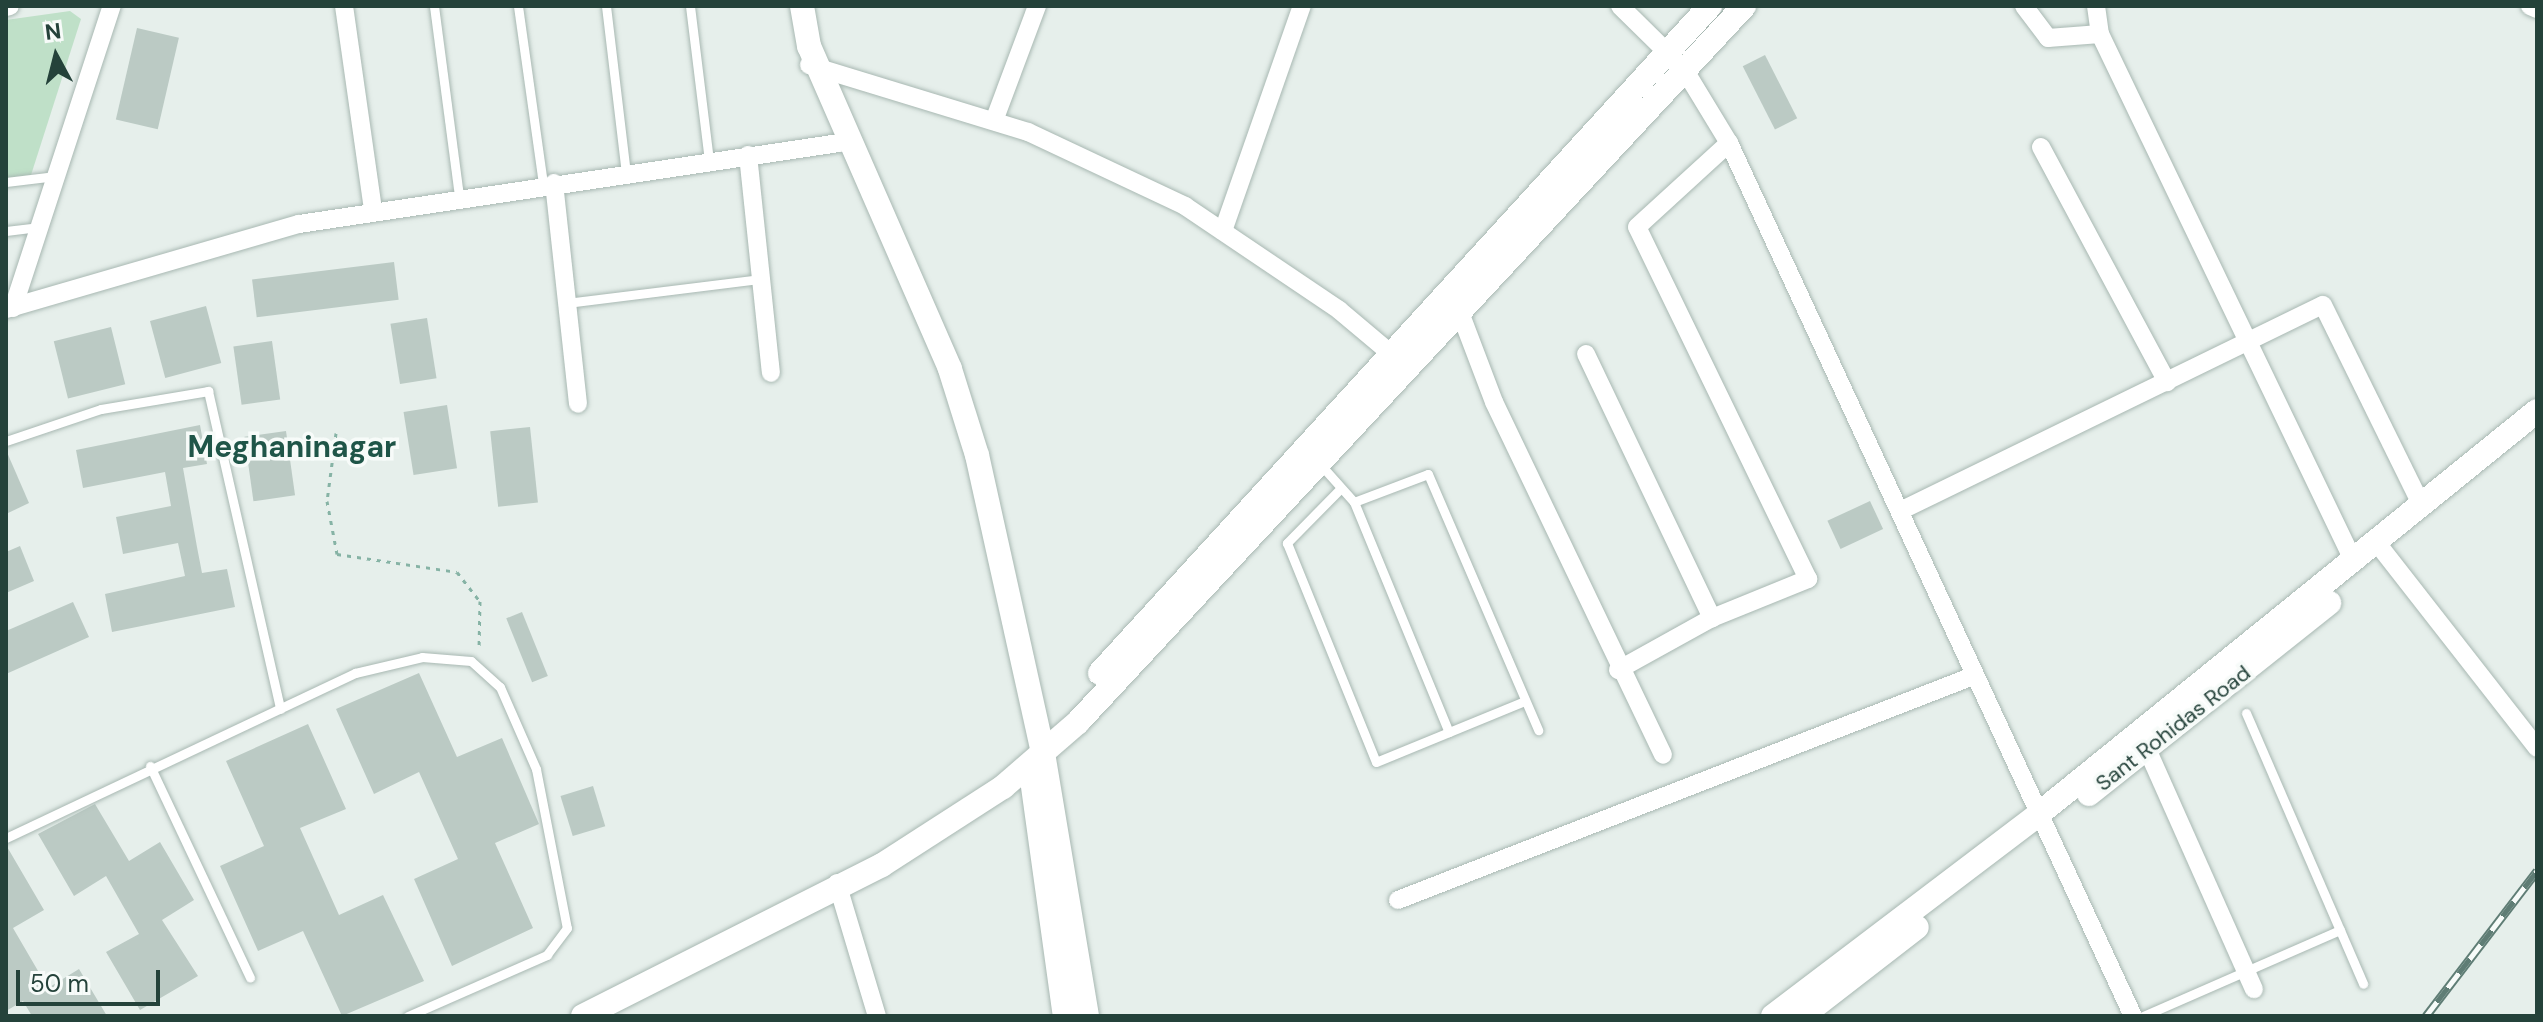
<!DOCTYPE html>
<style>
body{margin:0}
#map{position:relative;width:2543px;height:1022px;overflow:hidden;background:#e6efeb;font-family:"DM Sans",sans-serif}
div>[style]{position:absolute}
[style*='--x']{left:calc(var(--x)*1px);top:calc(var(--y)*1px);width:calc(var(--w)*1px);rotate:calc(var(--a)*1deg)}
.green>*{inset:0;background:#bfe0c8}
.building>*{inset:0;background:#bbcac4;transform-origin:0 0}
.path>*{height:3px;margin-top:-1.5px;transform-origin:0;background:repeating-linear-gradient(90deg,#86b3a5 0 4px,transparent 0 10px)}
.roads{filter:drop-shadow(0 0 2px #a8b8b2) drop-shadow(0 0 2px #a8b8b2)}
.lane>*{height:9px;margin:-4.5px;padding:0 4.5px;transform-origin:4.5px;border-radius:4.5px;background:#fff}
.street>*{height:18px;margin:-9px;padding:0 9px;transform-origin:9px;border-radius:9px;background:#fff}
.secondary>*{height:24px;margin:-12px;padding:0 12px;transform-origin:12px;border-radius:12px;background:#fff}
.rail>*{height:9px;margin-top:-4.5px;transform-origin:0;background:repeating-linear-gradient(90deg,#f7fbf9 0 18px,#5f7d75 0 36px);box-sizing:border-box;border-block:2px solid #5f7d75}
span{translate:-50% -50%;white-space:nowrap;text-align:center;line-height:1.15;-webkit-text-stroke:7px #f7fbf9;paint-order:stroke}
.street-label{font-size:22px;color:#24423a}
.district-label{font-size:30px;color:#1f5548;font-weight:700}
.frame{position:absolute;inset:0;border:8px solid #24423a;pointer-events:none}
.north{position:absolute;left:16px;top:16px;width:80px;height:80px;-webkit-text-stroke:6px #f7fbf9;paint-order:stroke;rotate:353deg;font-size:22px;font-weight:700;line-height:32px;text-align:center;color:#24423a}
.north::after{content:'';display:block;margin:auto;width:28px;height:36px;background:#24423a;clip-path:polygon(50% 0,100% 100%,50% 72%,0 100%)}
.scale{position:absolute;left:16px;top:970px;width:144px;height:36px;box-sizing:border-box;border:4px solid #24423a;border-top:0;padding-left:10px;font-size:24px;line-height:28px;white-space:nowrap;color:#24423a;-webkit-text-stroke:6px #f7fbf9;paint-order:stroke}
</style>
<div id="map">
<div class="green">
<i style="clip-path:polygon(70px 11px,81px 19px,31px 175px,6px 178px,6px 20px)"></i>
</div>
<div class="building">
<i style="left:137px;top:28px;width:43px;height:94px;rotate:13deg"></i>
<i style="left:1765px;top:55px;width:71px;height:25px;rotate:63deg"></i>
<i style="left:394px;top:262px;width:38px;height:143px;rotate:83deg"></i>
<i style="left:206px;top:306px;width:59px;height:58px;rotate:75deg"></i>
<i style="left:427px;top:318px;width:61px;height:37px;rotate:81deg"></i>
<i style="left:111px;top:327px;width:59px;height:59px;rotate:76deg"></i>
<i style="left:272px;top:341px;width:59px;height:39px;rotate:82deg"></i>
<i style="left:447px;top:405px;width:64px;height:44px;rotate:81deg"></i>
<i style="clip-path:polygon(200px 425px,207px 464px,183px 468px,197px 547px,202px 573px,227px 569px,235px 607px,112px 632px,105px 594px,185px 576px,178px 543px,123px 554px,116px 517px,171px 506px,165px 472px,83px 488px,76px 450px)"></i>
<i style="left:530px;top:427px;width:76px;height:40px;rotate:84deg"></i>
<i style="left:286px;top:431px;width:65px;height:42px;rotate:82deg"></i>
<i style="clip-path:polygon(6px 450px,29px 503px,6px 514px)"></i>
<i style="left:1870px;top:501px;width:31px;height:47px;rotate:65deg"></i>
<i style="clip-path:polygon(20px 546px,34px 581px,6px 593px,6px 552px)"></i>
<i style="clip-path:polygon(73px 602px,89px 637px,6px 674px,6px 631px)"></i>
<i style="left:522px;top:612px;width:69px;height:17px;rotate:68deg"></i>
<i style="clip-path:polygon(419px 673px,457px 757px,502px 738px,539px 824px,495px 843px,533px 928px,452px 966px,414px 879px,458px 859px,419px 772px,374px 794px,336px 709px)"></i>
<i style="clip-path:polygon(308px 724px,346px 809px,300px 828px,339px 915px,383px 895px,424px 981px,342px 1016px,303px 931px,258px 951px,220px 866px,264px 846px,226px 761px)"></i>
<i style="left:593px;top:786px;width:42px;height:34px;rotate:73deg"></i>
<i style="clip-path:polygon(95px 804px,129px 861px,160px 842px,194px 900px,162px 920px,198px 976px,140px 1010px,106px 952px,139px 934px,106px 876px,74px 896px,38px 834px)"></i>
<i style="clip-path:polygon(6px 845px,44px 910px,13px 928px,48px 988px,79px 969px,107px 1016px,32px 1016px,23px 1001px,6px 1011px)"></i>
</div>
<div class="path">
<i style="--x:336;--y:433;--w:69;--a:97.5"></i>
<i style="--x:327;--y:501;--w:54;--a:79.3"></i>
<i style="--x:337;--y:554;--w:121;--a:8.5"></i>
<i style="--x:457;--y:572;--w:37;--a:52"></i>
<i style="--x:480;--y:601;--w:48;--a:91.2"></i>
</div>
<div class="roads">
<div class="lane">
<i style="--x:434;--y:6;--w:193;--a:82.5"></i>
<i style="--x:518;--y:6;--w:181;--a:82"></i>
<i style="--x:606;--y:6;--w:168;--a:83.2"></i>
<i style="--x:690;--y:6;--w:155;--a:83"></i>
<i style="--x:6;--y:182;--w:50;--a:-6.8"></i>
<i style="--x:6;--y:231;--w:32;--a:-7"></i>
<i style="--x:567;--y:303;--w:195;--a:-7.1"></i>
<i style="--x:6;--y:441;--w:100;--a:-18.6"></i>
<i style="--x:101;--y:409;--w:109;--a:-9.5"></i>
<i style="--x:208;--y:391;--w:326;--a:77.2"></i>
<i style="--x:1320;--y:464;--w:51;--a:48.2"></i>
<i style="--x:1354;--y:502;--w:249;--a:67.6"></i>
<i style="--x:1340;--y:489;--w:76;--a:134.5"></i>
<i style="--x:1287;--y:543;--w:236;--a:67.9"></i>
<i style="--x:1376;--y:762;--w:161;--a:-22.3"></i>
<i style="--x:1354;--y:502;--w:79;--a:-20.7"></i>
<i style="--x:1428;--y:474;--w:279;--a:66.7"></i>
<i style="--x:2246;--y:713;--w:295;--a:66.6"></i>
<i style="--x:150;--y:766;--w:234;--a:64.7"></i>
<i style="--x:6;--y:838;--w:386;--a:-25.3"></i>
<i style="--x:355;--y:673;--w:69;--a:-13.4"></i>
<i style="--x:422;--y:657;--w:49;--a:4.7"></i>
<i style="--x:471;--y:661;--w:39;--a:42"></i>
<i style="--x:500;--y:687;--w:90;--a:66.3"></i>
<i style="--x:536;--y:769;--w:162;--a:79"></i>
<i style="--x:567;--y:928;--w:34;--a:127"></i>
<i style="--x:547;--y:955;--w:152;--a:156.3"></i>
<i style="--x:2143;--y:1016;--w:215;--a:-23.6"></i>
</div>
<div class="street">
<i style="--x:344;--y:6;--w:207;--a:81.9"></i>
<i style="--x:1620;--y:6;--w:90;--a:44.5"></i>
<i style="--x:1684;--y:69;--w:87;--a:58.7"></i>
<i style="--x:1729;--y:143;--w:962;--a:65.17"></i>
<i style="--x:2024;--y:6;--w:40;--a:53"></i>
<i style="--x:2048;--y:38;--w:52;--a:-4.4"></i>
<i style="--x:2100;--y:34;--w:586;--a:64.31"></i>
<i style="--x:2096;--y:6;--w:28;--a:82"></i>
<i style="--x:2530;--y:6;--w:8;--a:23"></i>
<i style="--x:6;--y:7;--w:4;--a:-14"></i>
<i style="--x:809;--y:65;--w:229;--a:17"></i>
<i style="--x:1028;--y:132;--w:174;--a:25.2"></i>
<i style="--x:1185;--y:206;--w:186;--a:34"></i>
<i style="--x:1339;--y:310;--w:81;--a:40"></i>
<i style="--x:994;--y:121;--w:123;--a:-69.5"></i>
<i style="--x:2041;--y:147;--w:267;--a:61.8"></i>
<i style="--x:748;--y:155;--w:219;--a:84"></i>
<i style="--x:554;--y:183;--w:222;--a:83.8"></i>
<i style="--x:1223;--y:231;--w:238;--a:-70.7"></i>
<i style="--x:13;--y:308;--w:318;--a:-71.9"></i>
<i style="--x:6;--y:309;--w:305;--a:-16.2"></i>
<i style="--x:299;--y:224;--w:546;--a:-8.53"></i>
<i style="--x:1461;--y:315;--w:93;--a:69.2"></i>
<i style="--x:1494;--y:402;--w:391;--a:64.4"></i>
<i style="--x:1586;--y:354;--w:293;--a:64.5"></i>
<i style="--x:1900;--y:511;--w:470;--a:-26"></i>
<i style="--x:2323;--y:305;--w:224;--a:63.8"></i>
<i style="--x:2377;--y:543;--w:260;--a:52"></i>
<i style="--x:1618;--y:670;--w:107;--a:-29"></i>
<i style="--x:1712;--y:618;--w:104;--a:-22.1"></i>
<i style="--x:1808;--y:579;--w:391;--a:-115.9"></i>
<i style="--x:1637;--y:227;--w:125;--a:-42.4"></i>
<i style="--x:2147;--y:749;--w:263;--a:66"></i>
<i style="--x:837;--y:883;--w:139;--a:73.3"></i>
<i style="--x:1398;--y:900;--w:617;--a:-21.28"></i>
</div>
<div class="secondary">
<i style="--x:802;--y:6;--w:41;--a:80.1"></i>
<i style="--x:809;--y:46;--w:352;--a:66.4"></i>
<i style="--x:950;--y:369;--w:90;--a:72.6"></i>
<i style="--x:977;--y:455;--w:299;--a:77.5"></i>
<i style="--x:1042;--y:747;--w:273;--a:80.5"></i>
<i style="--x:1100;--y:673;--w:904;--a:-47.56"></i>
<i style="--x:1030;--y:765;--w:253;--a:82.1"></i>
<i style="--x:2089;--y:794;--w:307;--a:-38.5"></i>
<i style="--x:583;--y:1016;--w:335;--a:-26.8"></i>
<i style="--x:882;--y:865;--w:144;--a:-32.8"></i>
<i style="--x:1003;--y:787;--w:99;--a:-40.9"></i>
<i style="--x:1078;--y:722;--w:978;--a:-47.07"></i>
<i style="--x:1773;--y:1016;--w:335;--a:-37.2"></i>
<i style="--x:2040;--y:813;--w:639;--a:-38.97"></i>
<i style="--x:1802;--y:1016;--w:145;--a:-37.7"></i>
</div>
</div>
<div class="rail">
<i style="--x:2426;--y:1016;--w:183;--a:-52.6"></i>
</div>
<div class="street-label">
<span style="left:2173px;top:728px;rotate:-38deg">Sant Rohidas Road</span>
</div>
<div class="district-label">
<span style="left:292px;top:447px">Meghaninagar</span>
</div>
<div class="frame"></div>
<div class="north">N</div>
<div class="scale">50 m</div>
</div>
